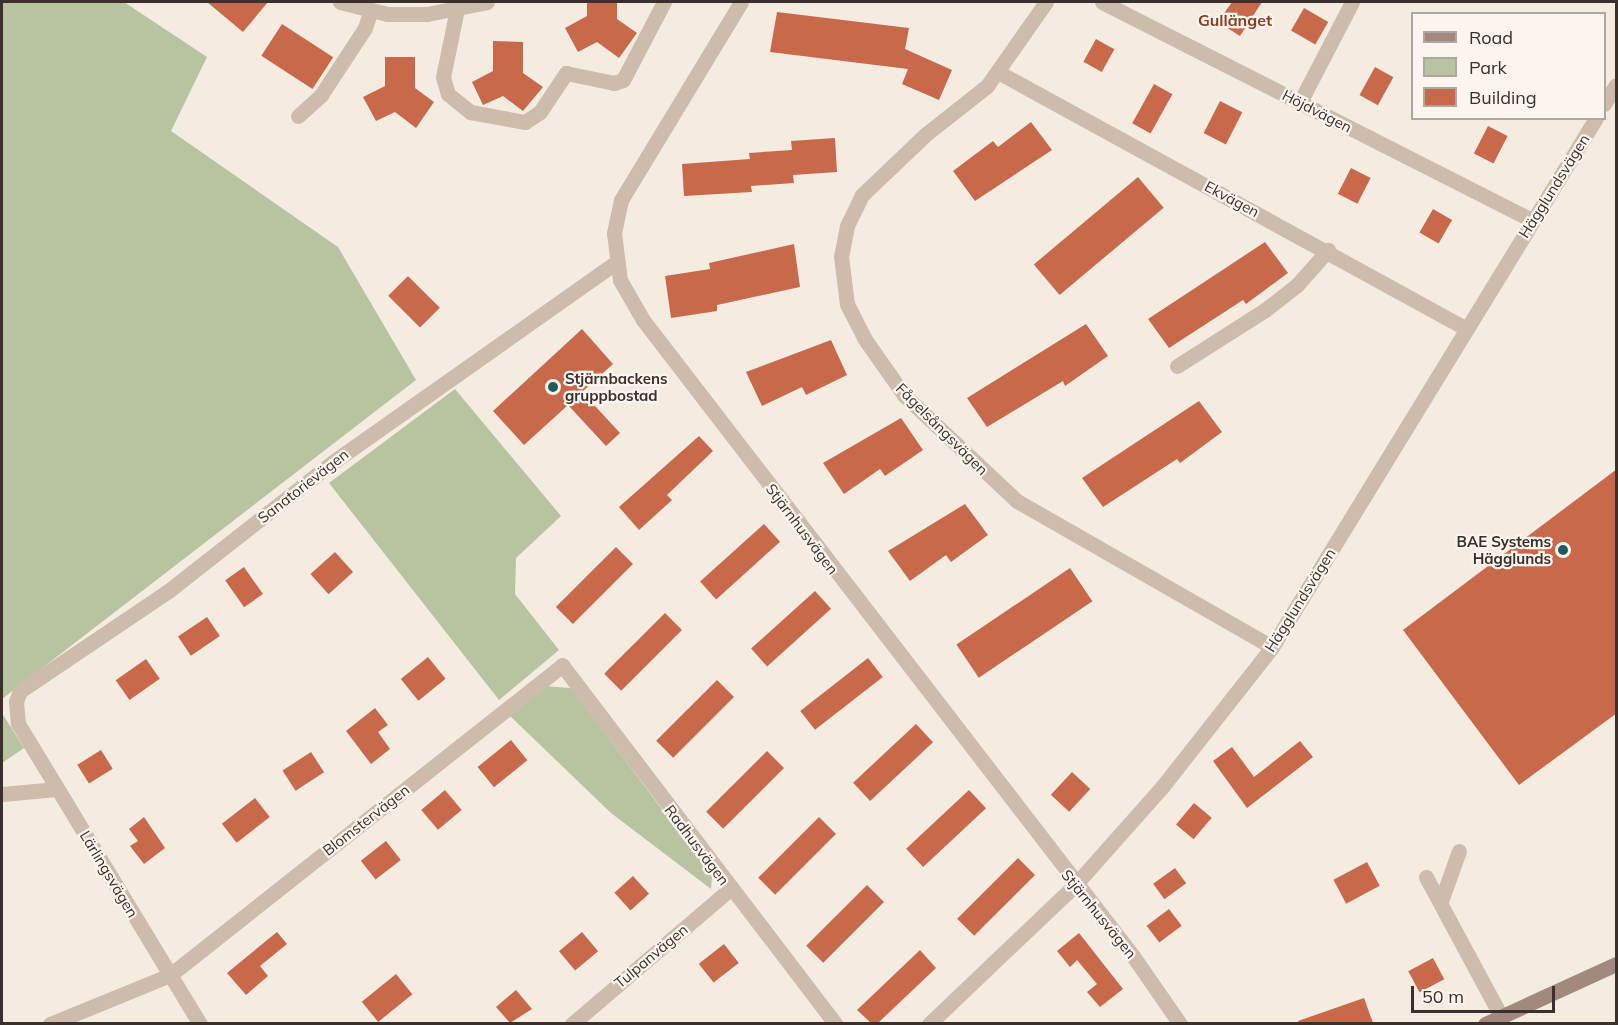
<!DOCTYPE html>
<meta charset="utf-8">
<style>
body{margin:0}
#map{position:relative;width:1618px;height:1025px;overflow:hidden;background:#f4ebe1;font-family:Mulish,sans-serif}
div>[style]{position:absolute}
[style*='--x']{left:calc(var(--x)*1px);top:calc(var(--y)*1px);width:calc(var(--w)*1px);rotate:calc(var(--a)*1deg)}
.green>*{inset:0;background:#b8c4a0}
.building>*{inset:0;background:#c8694b;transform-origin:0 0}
.street>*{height:15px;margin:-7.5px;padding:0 7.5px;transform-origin:7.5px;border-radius:7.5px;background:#cdbbac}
.secondary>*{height:15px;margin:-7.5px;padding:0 7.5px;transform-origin:7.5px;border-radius:7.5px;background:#a18a7d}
.dots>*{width:16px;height:16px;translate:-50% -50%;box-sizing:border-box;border:3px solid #fbf5ee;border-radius:50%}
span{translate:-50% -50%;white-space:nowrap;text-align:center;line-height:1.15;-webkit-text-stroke:4.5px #fbf5ee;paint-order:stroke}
.street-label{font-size:15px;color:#3b302b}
.poi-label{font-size:15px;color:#3b302b;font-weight:700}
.left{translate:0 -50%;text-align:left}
.right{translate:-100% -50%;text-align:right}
.neighbourhood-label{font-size:16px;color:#8c3b22;font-weight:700}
.frame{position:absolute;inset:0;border:3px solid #3b302b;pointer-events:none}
.legend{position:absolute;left:1411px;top:12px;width:195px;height:108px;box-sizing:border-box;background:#fbf5ee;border:2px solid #aea6a0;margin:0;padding:8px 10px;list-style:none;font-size:18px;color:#3b302b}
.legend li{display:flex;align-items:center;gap:12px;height:30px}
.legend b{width:30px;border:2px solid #aea6a0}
.scale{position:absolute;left:1411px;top:986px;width:144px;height:27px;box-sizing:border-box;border:3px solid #3b302b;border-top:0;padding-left:8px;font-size:18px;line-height:21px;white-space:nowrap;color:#3b302b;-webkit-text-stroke:4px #fbf5ee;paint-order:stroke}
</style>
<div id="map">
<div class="green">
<i style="clip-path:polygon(2px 2px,124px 2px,207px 57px,171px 131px,338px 247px,416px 380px,2px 699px)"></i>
<i style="clip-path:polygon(455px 389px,561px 516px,516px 558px,515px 594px,559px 650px,499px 700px,329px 483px)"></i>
<i style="clip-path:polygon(543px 686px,571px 688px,712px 876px,711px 889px,611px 813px,509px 715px)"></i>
<i style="clip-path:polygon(2px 713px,24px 748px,2px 763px)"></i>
</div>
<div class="building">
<i style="clip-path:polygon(207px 2px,268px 2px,243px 32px)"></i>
<i style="clip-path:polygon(587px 2px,617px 2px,617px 19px,637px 33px,619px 58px,597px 42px,578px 52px,565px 28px,587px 16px)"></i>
<i style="clip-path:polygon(1232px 2px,1262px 2px,1240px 36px,1218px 22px)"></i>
<i style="left:1304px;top:8px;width:28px;height:26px;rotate:30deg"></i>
<i style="clip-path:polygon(777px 12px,909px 28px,905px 49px,952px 70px,939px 100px,902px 84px,908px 69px,770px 52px)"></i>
<i style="left:282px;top:24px;width:61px;height:38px;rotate:33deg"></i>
<i style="left:1096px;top:39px;width:21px;height:26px;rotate:29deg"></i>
<i style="clip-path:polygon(493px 41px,523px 42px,523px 73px,543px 87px,523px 111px,503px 96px,483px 105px,472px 82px,493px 71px)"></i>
<i style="clip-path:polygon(385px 57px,415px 57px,415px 88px,434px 102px,416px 128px,395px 112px,376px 121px,363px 97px,385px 86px)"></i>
<i style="left:1375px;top:67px;width:21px;height:32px;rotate:29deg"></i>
<i style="left:1154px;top:84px;width:21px;height:45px;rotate:29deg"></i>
<i style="left:1220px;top:101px;width:25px;height:36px;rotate:27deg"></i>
<i style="clip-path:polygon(1031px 122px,1052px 150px,975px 201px,953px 171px,993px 141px,998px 147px)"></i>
<i style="left:1488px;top:126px;width:22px;height:31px;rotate:27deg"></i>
<i style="clip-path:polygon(835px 138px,837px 172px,793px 175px,794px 183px,751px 186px,752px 192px,684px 196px,682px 164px,750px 159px,749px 153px,792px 150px,791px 141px)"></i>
<i style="left:1351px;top:168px;width:22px;height:29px;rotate:27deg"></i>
<i style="left:1138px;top:177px;width:40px;height:136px;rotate:50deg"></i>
<i style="left:1433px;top:209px;width:22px;height:27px;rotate:30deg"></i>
<i style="clip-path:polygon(1265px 242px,1288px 273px,1246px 304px,1243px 300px,1169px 348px,1148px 319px)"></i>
<i style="clip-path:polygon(794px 244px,800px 287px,717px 305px,717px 311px,671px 318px,665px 276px,710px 269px,709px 263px)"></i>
<i style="left:408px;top:276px;width:45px;height:28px;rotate:45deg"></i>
<i style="clip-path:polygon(1086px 324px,1108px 356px,1065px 386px,1063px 381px,987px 427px,967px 398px)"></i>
<i style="clip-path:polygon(582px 329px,613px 364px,582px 392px,620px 433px,606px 446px,568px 405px,524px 445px,493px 411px)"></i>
<i style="clip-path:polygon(831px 340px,847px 375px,806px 395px,802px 387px,762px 406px,746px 372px)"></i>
<i style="clip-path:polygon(1199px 401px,1222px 432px,1180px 463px,1177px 459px,1103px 507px,1082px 478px)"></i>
<i style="clip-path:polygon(901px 418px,923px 450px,885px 476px,880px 469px,844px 494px,823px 463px)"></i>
<i style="clip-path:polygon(699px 436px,713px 451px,667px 495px,672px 500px,639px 530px,619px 507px)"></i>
<i style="clip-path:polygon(1617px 469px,1617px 713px,1519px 785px,1403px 630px)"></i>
<i style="clip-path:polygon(965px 504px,988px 535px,951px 562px,946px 555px,910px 581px,888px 551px)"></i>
<i style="left:764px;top:524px;width:24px;height:86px;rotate:48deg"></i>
<i style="left:616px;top:547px;width:24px;height:85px;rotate:45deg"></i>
<i style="left:335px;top:552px;width:27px;height:33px;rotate:48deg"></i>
<i style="left:244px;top:567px;width:33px;height:23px;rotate:55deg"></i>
<i style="left:1070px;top:568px;width:40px;height:137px;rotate:56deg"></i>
<i style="left:815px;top:591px;width:24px;height:86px;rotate:48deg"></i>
<i style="left:665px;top:613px;width:24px;height:86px;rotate:45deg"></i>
<i style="left:207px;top:617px;width:23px;height:35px;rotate:56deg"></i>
<i style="left:428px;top:657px;width:28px;height:35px;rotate:51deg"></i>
<i style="left:868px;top:658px;width:24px;height:86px;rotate:52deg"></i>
<i style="left:146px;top:659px;width:24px;height:37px;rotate:55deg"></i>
<i style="left:717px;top:680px;width:24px;height:86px;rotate:45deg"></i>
<i style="clip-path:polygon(375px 708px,388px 725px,378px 732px,390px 749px,371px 764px,346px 731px)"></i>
<i style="left:916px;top:724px;width:25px;height:86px;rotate:47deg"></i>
<i style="left:511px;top:740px;width:26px;height:43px;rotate:51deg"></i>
<i style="clip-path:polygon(1300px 741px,1313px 757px,1247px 808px,1213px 761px,1232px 747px,1254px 777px)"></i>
<i style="left:101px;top:750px;width:22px;height:28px;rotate:58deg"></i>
<i style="left:767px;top:751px;width:24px;height:86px;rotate:45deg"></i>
<i style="left:311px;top:752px;width:24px;height:34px;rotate:57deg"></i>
<i style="left:1072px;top:772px;width:25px;height:31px;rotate:43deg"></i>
<i style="left:445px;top:790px;width:26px;height:31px;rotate:50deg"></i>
<i style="left:969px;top:790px;width:25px;height:86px;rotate:47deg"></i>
<i style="left:255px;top:798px;width:24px;height:42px;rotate:52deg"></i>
<i style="left:1194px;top:803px;width:23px;height:28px;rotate:40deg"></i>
<i style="clip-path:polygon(144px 817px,165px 848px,144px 864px,130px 846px,138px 841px,129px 829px)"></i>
<i style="left:819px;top:817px;width:24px;height:86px;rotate:45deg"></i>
<i style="left:386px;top:841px;width:24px;height:32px;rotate:52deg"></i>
<i style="left:1018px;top:858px;width:24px;height:86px;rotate:45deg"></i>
<i style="left:1367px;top:862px;width:27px;height:38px;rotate:62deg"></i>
<i style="left:1175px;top:868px;width:19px;height:27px;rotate:54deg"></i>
<i style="left:633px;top:876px;width:24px;height:25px;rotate:48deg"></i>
<i style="left:867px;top:885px;width:24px;height:86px;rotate:45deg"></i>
<i style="left:1169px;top:909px;width:21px;height:28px;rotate:53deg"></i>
<i style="clip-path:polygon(277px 932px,287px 944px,260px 966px,268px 976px,246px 995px,227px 973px)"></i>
<i style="left:582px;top:932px;width:25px;height:30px;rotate:50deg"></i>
<i style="clip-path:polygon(1079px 933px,1123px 989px,1100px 1007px,1087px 992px,1097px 984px,1077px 960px,1070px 967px,1057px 951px)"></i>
<i style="left:724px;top:944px;width:24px;height:32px;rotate:52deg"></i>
<i style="clip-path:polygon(920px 950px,936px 968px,878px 1023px,871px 1023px,857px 1010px)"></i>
<i style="left:1433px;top:958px;width:24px;height:28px;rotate:62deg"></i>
<i style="left:396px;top:974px;width:26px;height:44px;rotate:51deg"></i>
<i style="clip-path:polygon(516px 990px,532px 1009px,510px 1023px,496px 1007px)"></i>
<i style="clip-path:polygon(1364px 998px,1373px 1023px,1299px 1023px,1298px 1021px)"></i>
</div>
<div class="street">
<i style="--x:340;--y:2;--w:49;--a:14.3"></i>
<i style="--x:387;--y:14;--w:40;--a:0"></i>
<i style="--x:427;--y:14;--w:61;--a:-11.3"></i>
<i style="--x:741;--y:2;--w:232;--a:121.2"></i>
<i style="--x:621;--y:200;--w:34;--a:102"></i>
<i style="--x:614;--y:233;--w:47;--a:82.7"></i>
<i style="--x:620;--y:280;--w:46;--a:60.1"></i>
<i style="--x:643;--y:320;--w:803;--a:52.39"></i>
<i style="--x:1133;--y:956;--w:83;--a:55.3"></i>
<i style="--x:1046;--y:2;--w:103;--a:125.1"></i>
<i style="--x:987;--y:86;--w:79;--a:141.7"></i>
<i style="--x:925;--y:135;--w:87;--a:136.4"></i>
<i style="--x:862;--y:195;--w:34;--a:116"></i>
<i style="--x:847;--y:226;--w:31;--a:101"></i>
<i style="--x:841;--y:256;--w:48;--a:82.9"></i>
<i style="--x:847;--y:304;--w:38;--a:63"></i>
<i style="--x:864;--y:338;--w:70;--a:54.9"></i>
<i style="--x:904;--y:395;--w:155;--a:43.2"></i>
<i style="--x:1017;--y:501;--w:294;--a:29.8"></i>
<i style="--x:1102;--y:2;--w:483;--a:26.9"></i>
<i style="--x:457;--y:9;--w:69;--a:101.6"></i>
<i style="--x:443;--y:77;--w:18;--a:74"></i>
<i style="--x:448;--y:94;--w:28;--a:39"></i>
<i style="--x:470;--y:112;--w:56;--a:10.3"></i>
<i style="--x:525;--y:122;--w:18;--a:-34"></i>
<i style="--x:540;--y:112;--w:47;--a:-56.3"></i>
<i style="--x:566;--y:73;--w:49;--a:11.8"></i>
<i style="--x:614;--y:83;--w:9;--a:-18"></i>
<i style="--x:623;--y:80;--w:88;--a:-62.3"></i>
<i style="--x:998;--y:72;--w:533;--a:28.73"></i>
<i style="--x:1300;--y:102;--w:113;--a:-62.5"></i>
<i style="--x:1604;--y:104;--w:22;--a:-58"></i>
<i style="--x:298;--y:116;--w:31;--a:-42"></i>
<i style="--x:321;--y:95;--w:80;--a:-56.7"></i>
<i style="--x:365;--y:28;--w:19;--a:-72"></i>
<i style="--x:1177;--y:366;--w:104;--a:-32.5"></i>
<i style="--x:1265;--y:310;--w:41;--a:-38"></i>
<i style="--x:1297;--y:285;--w:47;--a:-48.5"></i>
<i style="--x:2;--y:794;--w:55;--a:-5.2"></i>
<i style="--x:1426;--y:877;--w:158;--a:61.7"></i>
<i style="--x:1441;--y:901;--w:53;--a:-70.2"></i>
<i style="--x:50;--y:1024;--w:130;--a:-22.2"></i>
<i style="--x:170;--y:975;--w:500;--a:-38.3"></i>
<i style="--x:562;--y:665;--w:451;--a:52.7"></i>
<i style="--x:200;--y:1024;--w:351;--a:-121.2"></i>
<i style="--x:18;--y:724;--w:23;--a:-95"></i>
<i style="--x:16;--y:701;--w:11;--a:-68"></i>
<i style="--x:20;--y:691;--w:177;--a:-34"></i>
<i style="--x:167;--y:592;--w:211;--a:-38.1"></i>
<i style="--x:333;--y:462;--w:345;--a:-35.2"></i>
<i style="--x:572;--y:1024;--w:208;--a:-40.5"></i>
<i style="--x:929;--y:1024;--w:202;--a:-43.6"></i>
<i style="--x:1075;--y:885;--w:131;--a:-48.4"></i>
<i style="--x:1162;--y:787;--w:178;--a:-51.8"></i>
<i style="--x:1272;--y:647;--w:620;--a:-58.51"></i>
</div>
<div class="secondary">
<i style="--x:1485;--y:1024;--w:144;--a:-24.6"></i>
</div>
<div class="dots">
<i style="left:553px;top:387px;background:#1f5a5e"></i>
<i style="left:1563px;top:550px;background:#1f5a5e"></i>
</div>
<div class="street-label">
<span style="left:1317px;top:111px;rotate:27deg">Höjdvägen</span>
<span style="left:1554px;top:186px;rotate:-58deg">Hägglundsvägen</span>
<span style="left:1232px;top:199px;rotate:28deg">Ekvägen</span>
<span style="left:942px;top:429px;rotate:45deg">Fågelsångsvägen</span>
<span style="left:303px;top:486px;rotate:-38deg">Sanatorievägen</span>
<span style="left:802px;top:529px;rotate:53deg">Stjärnhusvägen</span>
<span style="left:1300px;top:600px;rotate:-58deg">Hägglundsvägen</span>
<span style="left:366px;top:820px;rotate:-38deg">Blomstervägen</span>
<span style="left:697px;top:845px;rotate:53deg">Radhusvägen</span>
<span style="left:109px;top:874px;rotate:59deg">Lärlingsvägen</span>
<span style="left:1099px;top:914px;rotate:51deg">Stjärnhusvägen</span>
<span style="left:651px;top:956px;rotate:-40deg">Tulpanvägen</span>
</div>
<div class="poi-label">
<span class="left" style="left:565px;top:387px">Stjärnbackens<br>gruppbostad</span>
<span class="right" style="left:1551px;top:550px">BAE Systems<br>Hägglunds</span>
</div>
<div class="neighbourhood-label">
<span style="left:1235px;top:20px">Gullänget</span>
</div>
<div class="frame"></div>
<ul class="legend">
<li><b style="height:8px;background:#a18a7d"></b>Road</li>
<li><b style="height:16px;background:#b8c4a0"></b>Park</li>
<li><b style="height:16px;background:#c8694b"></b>Building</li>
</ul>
<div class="scale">50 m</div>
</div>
